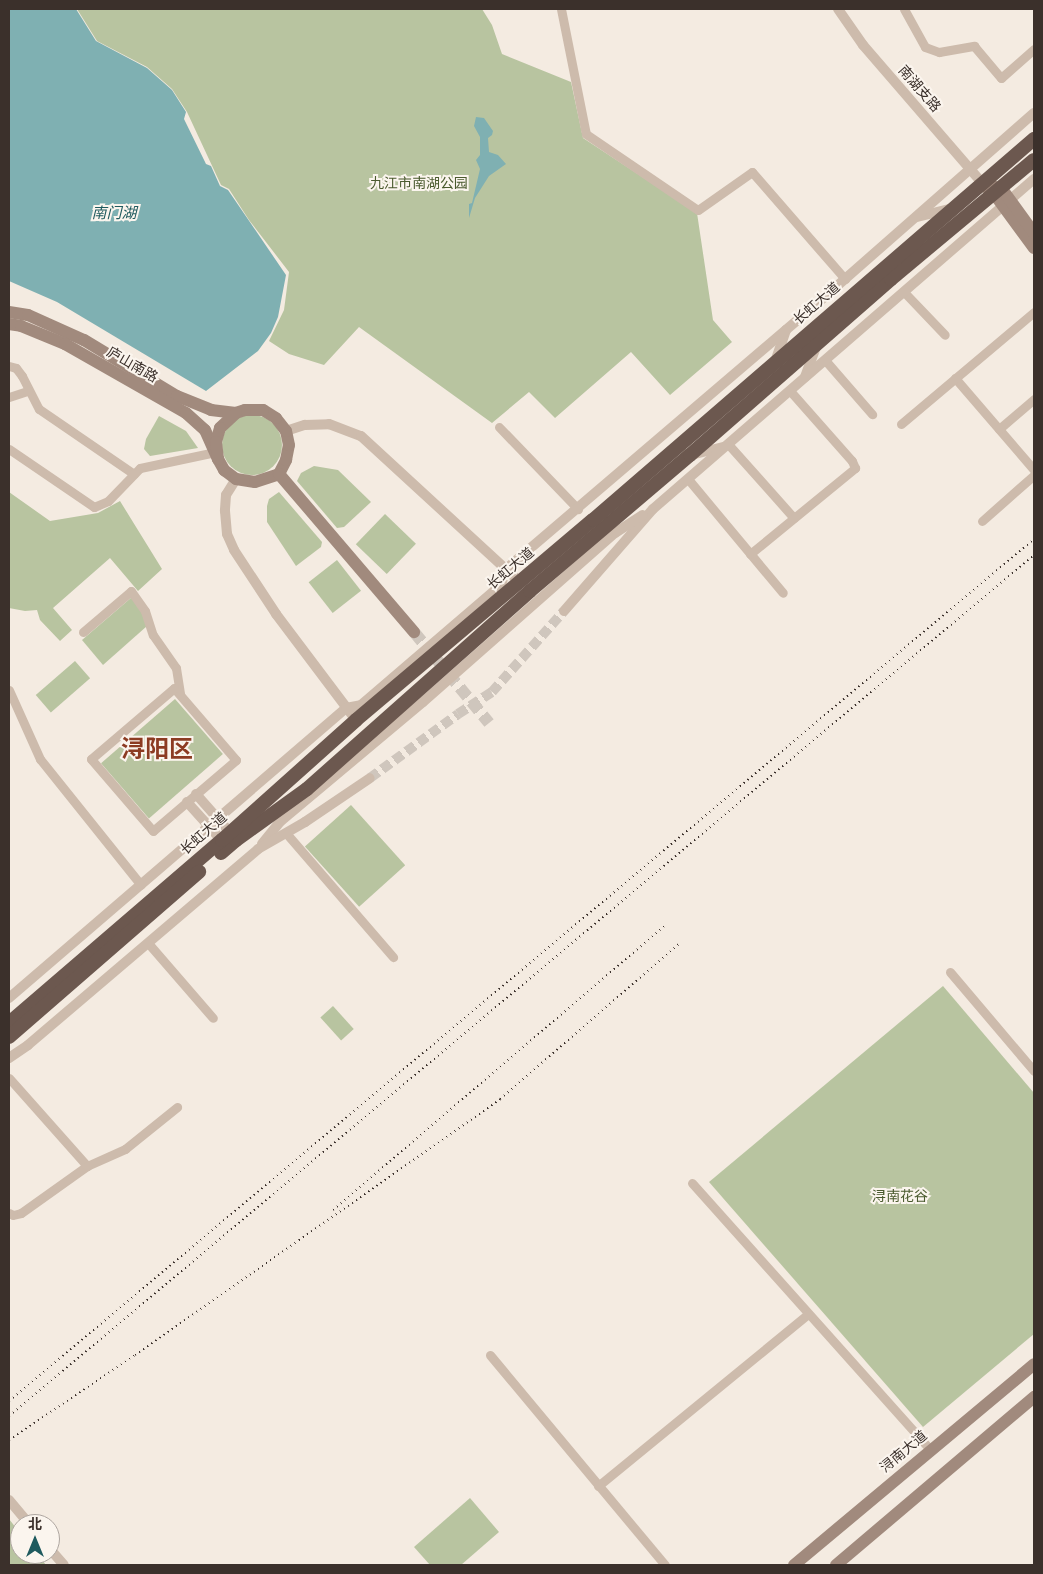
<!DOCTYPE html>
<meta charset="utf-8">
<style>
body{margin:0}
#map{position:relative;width:1043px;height:1574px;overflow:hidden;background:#f4ebe1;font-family:"Fira Sans","Noto Sans SC",sans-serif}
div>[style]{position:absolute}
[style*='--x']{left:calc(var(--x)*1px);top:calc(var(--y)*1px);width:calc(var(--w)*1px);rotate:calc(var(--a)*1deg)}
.green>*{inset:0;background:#b8c4a0;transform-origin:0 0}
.round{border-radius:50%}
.water>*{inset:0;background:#7fb0b2}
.tertiary-tunnel>*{height:10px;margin-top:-5px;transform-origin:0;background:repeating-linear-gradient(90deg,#cfc6bd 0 10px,transparent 0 15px)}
.secondary-tunnel>*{height:12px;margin-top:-6px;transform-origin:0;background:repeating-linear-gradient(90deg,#cfc6bd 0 12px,transparent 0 18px)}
.minor>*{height:9px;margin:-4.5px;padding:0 4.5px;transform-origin:4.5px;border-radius:4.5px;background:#cdbbac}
.tertiary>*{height:10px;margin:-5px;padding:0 5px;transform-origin:5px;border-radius:5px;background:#cdbbac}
.secondary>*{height:12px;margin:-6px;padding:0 6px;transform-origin:6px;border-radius:6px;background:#a18a7d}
.trunk>*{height:14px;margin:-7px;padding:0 7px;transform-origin:7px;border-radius:7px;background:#6c584f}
.rail>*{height:2px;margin-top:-1px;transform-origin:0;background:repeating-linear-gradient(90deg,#3b302b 0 1px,transparent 0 5px)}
span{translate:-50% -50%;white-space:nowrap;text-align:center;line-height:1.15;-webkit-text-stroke:4px #fbf5ee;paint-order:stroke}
.street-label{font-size:14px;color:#3b302b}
.park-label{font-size:14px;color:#4a5a2e}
.water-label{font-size:15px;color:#1f5a5e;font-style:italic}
.town-label{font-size:24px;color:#8c3b22;font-weight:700}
.frame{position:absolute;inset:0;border:10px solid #3b302b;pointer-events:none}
.north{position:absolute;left:10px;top:1514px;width:50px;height:50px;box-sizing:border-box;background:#fbf5ee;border:1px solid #aea6a0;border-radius:50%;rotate:0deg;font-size:14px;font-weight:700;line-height:20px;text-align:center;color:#3b302b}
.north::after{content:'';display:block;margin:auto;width:18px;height:22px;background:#1f5a5e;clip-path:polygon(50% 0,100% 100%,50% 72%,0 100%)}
</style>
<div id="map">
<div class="green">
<i style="clip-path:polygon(77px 9px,482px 9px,492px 25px,502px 54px,571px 82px,583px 138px,697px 213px,713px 320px,732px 342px,670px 395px,631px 352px,555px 418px,529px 392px,492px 423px,359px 327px,324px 365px,289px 354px,269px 341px,284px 310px,289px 272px,249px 220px,229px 189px,221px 185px,187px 112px,172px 89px,147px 67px,97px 41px)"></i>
<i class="round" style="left:222px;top:415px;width:60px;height:60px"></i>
<i style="clip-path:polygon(159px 416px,186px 431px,198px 448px,150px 456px,144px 449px,146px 439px)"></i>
<i style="clip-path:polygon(314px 466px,338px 470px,371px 502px,344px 527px,337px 528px,297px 481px,301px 473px)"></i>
<i style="clip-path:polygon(9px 492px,50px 521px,98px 513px,120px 501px,162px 569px,138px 591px,110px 558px,53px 608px,72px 630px,60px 641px,40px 620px,37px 610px,25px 611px,9px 608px)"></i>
<i style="clip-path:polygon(279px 492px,322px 542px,321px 547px,296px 566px,267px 522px,267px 506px,269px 499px)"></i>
<i style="left:385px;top:514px;width:43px;height:42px;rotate:44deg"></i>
<i style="left:337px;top:560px;width:39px;height:36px;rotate:52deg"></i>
<i style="clip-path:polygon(132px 597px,143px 614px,147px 626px,103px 665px,82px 640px)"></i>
<i style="left:75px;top:661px;width:23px;height:52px;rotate:49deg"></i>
<i style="left:175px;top:699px;width:73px;height:98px;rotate:49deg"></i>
<i style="left:351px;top:805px;width:81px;height:62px;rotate:48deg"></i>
<i style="clip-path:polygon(943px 986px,1034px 1093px,1034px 1334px,923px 1427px,709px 1182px)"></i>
<i style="left:333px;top:1006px;width:31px;height:17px;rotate:48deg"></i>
<i style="clip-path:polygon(470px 1498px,499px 1532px,461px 1565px,430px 1565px,414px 1547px)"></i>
<i style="clip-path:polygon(9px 1519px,20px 1533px,20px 1554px,37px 1554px,46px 1565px,9px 1565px)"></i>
</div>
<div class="water">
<i style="clip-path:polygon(9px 9px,76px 9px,96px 41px,147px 68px,172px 90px,186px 112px,184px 119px,206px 164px,211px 166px,220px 186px,228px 190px,286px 275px,278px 317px,271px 333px,258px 351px,206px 391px,57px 302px,9px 281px)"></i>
<i style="clip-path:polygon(476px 117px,484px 118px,493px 131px,492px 135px,488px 138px,489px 152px,498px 155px,506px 164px,489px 176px,475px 198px,469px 218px,469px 204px,472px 203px,480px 169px,476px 160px,480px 155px,480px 137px,474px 126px)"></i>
</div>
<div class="tertiary-tunnel">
<i style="--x:370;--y:778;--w:109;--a:-36"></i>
<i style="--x:458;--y:714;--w:40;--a:-32.9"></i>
<i style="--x:492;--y:692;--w:108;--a:-48.4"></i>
</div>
<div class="secondary-tunnel">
<i style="--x:414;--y:632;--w:118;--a:50.5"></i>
</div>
<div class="minor">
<i style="--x:561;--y:9;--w:127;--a:78.7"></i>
<i style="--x:586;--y:134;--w:135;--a:34.2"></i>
<i style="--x:698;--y:210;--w:66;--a:-35.1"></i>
<i style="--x:752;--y:172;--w:142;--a:49"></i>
<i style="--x:904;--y:9;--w:43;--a:61.1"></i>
<i style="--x:925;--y:47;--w:15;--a:20"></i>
<i style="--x:939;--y:52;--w:36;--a:-10"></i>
<i style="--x:974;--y:46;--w:42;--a:49.8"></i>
<i style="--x:1001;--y:78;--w:44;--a:-41.3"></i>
<i style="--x:904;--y:292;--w:59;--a:46.4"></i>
<i style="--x:825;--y:360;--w:72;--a:49"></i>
<i style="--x:9;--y:366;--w:7;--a:16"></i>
<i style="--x:16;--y:368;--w:10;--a:53"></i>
<i style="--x:22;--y:376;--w:37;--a:63"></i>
<i style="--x:39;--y:409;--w:115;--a:34.4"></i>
<i style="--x:955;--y:378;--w:121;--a:49.3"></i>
<i style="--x:9;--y:397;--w:20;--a:-18"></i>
<i style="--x:901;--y:424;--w:174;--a:-40.1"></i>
<i style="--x:499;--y:427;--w:114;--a:46.1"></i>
<i style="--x:999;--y:429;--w:46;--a:-40.6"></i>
<i style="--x:728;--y:444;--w:99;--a:48.3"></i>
<i style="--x:9;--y:449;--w:103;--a:34.3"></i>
<i style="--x:94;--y:507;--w:15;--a:-23"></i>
<i style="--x:108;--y:501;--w:46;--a:-45.9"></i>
<i style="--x:140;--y:468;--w:77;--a:-12"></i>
<i style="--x:688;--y:479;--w:148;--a:50.2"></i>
<i style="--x:982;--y:521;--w:69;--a:-41.5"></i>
<i style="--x:750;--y:554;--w:136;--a:-39.3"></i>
<i style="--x:855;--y:468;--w:8;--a:-113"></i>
<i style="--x:852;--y:461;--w:94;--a:-131.5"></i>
<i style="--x:83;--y:632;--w:63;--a:-40.5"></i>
<i style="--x:131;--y:591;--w:24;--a:55"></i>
<i style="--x:145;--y:611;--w:25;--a:72"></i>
<i style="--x:153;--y:635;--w:40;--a:55.1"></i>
<i style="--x:176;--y:668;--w:26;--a:81"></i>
<i style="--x:174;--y:688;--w:95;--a:49.3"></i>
<i style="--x:236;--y:760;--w:109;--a:139.5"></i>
<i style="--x:153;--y:831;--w:95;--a:-130.7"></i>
<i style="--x:91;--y:759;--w:109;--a:-40.5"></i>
<i style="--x:9;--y:690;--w:76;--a:65.8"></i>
<i style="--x:40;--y:759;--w:161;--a:51.3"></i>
<i style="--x:286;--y:833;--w:164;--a:49.2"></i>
<i style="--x:148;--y:943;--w:99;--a:49.1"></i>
<i style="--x:950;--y:972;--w:130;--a:49.7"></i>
<i style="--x:9;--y:1078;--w:118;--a:48.4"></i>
<i style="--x:692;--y:1183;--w:357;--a:48.2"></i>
<i style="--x:9;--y:1213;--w:4;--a:27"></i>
<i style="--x:13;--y:1215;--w:8;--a:-14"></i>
<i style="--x:21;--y:1213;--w:81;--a:-35.5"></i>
<i style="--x:87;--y:1166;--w:42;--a:-24.1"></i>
<i style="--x:125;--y:1149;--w:67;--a:-38.9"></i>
<i style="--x:490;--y:1355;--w:273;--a:50.2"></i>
<i style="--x:598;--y:1486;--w:271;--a:-39.3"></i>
</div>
<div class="tertiary">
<i style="--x:838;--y:9;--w:44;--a:55.2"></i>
<i style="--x:863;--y:45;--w:182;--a:49.2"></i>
<i style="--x:917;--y:217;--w:36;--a:-14"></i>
<i style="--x:775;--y:362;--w:34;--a:-71"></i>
<i style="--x:805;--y:377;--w:33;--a:-70"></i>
<i style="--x:286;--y:431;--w:20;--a:-18"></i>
<i style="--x:305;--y:425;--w:24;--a:-2"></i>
<i style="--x:329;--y:424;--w:34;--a:21"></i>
<i style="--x:361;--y:436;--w:216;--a:42.6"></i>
<i style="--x:691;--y:455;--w:33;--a:-14"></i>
<i style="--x:236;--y:479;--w:19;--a:122"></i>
<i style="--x:226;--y:495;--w:16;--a:94"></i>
<i style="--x:225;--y:511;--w:23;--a:85"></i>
<i style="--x:227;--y:534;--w:17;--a:66"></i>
<i style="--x:234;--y:550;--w:77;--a:56.7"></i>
<i style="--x:276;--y:614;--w:133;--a:53"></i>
<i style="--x:564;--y:611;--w:135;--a:-48.9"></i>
<i style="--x:653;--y:509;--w:504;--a:-40.9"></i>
<i style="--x:196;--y:794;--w:57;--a:48.5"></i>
<i style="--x:187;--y:802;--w:57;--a:47.9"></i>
<i style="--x:281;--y:821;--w:185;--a:-40"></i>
<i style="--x:423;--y:702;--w:256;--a:-41.4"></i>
<i style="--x:615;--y:533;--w:33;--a:-33"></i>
<i style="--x:262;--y:844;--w:35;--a:-51"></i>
<i style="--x:9;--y:998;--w:445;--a:-40.7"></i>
<i style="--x:346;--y:708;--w:15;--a:-11"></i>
<i style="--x:361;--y:705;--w:184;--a:-40.6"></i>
<i style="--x:501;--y:585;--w:17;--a:-73"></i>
<i style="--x:506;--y:569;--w:435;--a:-40.5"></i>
<i style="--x:837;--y:286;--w:262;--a:-41.3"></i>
<i style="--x:9;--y:1058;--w:23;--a:-34"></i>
<i style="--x:28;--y:1045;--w:302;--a:-40.4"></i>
<i style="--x:258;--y:849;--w:54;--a:-29.9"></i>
<i style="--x:305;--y:822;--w:78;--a:-34.1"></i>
<i style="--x:9;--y:1500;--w:31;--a:50"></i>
<i style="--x:50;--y:1549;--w:21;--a:49"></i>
</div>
<div class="secondary">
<i style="--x:982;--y:183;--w:18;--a:43"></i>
<i style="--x:995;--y:195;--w:66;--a:53.7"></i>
<i style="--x:992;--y:186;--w:10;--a:17"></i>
<i style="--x:1002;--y:189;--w:54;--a:54"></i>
<i style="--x:9;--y:312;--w:19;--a:9"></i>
<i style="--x:28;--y:315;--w:61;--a:24.1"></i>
<i style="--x:84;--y:340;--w:109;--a:31.1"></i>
<i style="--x:177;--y:396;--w:37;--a:22"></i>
<i style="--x:211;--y:410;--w:25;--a:7"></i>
<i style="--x:9;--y:324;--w:12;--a:9"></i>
<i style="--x:21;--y:326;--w:48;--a:22.2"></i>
<i style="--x:65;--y:344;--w:139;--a:29.7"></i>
<i style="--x:186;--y:413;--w:25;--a:42"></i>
<i style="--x:205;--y:430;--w:32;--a:66"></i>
<i style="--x:218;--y:459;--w:13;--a:61"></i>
<i style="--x:224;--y:470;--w:15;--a:37"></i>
<i style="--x:236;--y:479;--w:19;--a:9"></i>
<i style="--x:255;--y:482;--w:25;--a:-18"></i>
<i style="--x:279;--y:474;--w:16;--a:-63"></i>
<i style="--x:286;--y:460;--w:15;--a:-79"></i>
<i style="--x:289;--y:445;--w:14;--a:-102"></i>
<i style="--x:286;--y:431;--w:16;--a:-128"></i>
<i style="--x:276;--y:418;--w:15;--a:-148"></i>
<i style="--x:263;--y:410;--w:18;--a:180"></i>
<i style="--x:245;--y:410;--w:9;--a:162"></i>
<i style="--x:236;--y:413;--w:22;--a:137"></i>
<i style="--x:220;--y:428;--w:15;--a:106"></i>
<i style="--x:216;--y:442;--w:17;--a:83"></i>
<i style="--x:279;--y:474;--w:208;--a:49.5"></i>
<i style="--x:794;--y:1565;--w:313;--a:-39.9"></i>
<i style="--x:836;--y:1565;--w:260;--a:-40.3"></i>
</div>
<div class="trunk">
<i style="--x:221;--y:853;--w:20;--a:-41"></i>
<i style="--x:236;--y:840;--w:87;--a:-35.7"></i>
<i style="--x:307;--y:789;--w:298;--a:-41.6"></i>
<i style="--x:530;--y:591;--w:210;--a:-40.4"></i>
<i style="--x:690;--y:455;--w:267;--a:-41.2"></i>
<i style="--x:891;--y:279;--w:186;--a:-39.8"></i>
<i style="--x:9;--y:1023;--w:281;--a:-40.7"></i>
<i style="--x:222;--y:840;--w:180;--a:-41.8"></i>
<i style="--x:356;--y:720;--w:310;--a:-40.2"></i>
<i style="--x:593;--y:520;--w:583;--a:-40.83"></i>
<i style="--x:9;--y:1037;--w:252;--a:-41"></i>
</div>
<div class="rail">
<i style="--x:333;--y:1210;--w:438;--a:-40.6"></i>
<i style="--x:9;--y:1401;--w:1339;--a:-40.06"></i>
<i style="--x:9;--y:1416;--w:1339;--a:-40.03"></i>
<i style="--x:9;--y:1440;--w:152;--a:-34"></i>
<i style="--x:135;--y:1355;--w:446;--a:-35"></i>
<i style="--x:500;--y:1099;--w:237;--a:-40.9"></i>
</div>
<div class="street-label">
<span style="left:919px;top:89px;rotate:49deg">南湖支路</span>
<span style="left:817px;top:304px;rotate:-41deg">长虹大道</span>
<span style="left:132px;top:365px;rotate:30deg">庐山南路</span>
<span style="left:511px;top:569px;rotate:-40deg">长虹大道</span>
<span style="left:204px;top:834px;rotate:-41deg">长虹大道</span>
<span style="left:904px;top:1452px;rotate:-40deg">浔南大道</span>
</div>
<div class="park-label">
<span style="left:419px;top:184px">九江市南湖公园</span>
<span style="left:900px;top:1197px">浔南花谷</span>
</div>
<div class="water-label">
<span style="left:114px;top:214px">南门湖</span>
</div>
<div class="town-label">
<span style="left:157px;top:750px">浔阳区</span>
</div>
<div class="frame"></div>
<div class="north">北</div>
</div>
